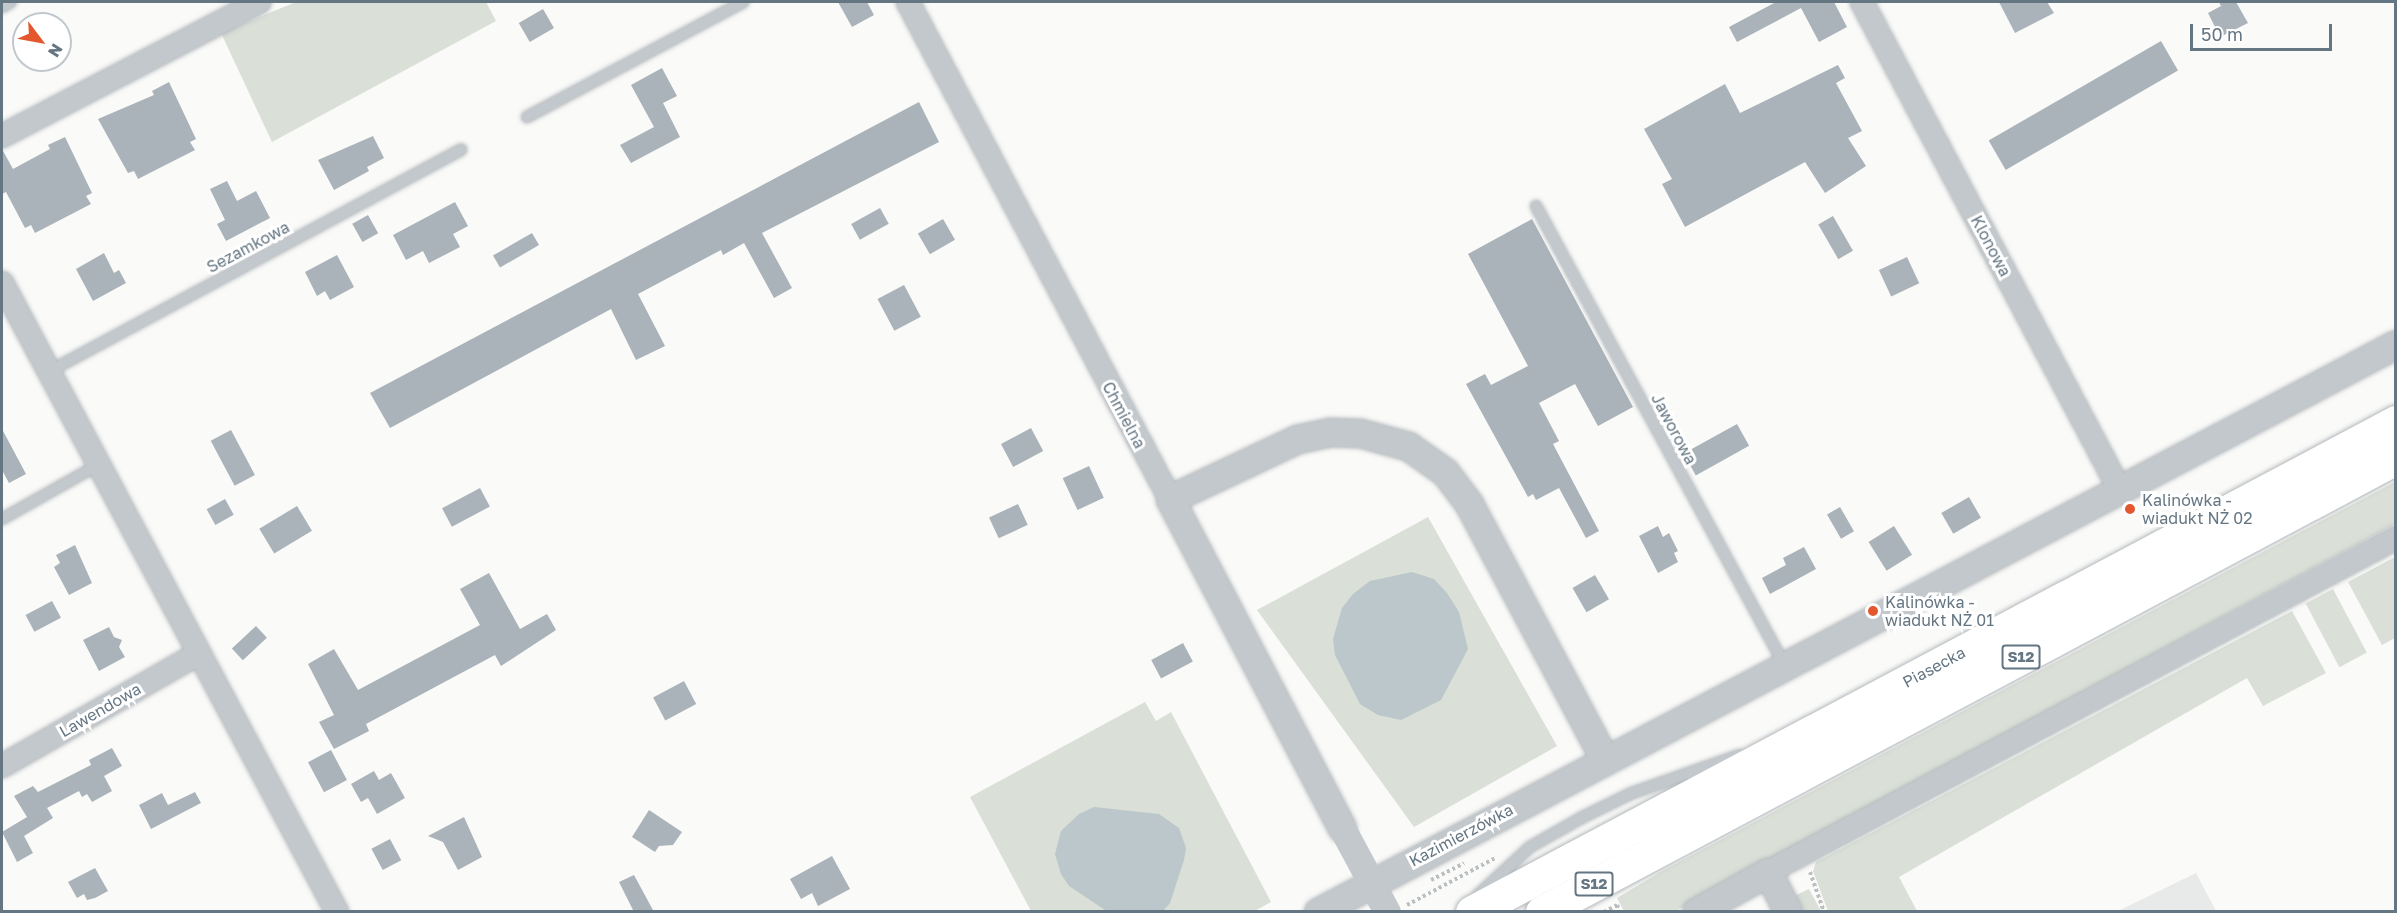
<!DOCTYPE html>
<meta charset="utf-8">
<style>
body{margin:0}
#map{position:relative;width:2397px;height:913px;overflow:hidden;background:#fafaf8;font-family:"Golos Text",sans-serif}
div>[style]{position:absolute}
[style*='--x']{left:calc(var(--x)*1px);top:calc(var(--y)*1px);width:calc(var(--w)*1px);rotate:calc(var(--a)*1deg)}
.built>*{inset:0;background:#e8e9e9}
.green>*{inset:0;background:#dadfd7;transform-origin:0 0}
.water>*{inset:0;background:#bbc7cb}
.building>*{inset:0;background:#aab3b9;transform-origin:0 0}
.path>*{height:4px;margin-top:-2px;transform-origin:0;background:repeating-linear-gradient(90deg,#bbbfc2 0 3px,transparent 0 6px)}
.roads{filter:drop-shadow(0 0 2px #b4b9bd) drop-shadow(0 0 2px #b4b9bd)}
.service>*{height:10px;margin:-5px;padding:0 5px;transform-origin:5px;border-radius:5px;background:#c3c8cc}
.minor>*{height:22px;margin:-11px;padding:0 11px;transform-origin:11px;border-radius:11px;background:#c3c8cc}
.tertiary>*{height:27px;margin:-13.5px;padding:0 13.5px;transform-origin:13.5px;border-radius:13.5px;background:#c3c8cc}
.motorway>*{height:33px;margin:-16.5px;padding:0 16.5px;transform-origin:16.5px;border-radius:16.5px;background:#fff}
.tertiary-bridge>*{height:27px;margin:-13.5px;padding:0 13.5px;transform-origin:13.5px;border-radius:13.5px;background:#c3c8cc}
.dots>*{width:16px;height:16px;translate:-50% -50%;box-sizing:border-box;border:3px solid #fff;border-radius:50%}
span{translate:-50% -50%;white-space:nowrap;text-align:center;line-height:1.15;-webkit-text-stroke:6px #fff;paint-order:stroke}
.shield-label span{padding:2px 4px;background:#fff;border:2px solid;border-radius:4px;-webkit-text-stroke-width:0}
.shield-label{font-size:15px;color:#657683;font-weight:700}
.street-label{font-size:16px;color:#657683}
.poi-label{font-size:16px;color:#657683}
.left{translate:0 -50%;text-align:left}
.frame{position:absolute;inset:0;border:3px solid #657683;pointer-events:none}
.north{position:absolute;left:12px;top:12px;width:60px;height:60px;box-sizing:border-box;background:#fff;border:2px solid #c1c8cd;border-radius:50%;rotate:122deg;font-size:16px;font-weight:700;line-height:24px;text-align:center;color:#657683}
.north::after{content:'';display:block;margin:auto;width:21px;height:27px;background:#e4572e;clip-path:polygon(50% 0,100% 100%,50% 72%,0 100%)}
.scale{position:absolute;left:2190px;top:24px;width:142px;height:27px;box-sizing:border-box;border:3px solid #657683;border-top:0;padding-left:8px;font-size:18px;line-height:21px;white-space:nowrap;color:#657683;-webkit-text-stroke:4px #fff;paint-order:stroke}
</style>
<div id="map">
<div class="built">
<i style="clip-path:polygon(2196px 873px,2216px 911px,2118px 911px)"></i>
</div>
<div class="green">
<i style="clip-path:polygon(296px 2px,486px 2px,496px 21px,272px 142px,221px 33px)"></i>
<i style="clip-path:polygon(2395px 482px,2395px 524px,1676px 911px,1624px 911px,1617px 898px,1662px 871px)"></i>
<i style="clip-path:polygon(1428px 517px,1557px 746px,1414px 827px,1257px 610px)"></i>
<i style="clip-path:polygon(2395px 557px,2395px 638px,2382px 645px,2348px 582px)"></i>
<i style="left:2333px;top:589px;width:72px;height:31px;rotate:62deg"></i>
<i style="clip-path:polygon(2292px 611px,2326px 673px,2263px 706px,2247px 678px,1899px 877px,1917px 911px,1828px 911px,1813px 871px,1816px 862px)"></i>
<i style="clip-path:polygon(1145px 702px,1156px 721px,1171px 712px,1271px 902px,1253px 912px,1031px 911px,970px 797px)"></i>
<i style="clip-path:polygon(1809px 889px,1821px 911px,1797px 911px,1792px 897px)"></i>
</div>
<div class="water">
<i style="clip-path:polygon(1412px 572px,1434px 579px,1447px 593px,1459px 612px,1468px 649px,1441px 700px,1401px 720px,1378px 715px,1360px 704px,1335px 655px,1333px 639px,1342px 608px,1353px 594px,1370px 581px)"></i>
<i style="clip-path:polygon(1094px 807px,1159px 814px,1179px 828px,1186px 848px,1184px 860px,1170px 903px,1164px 910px,1105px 910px,1069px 886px,1061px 874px,1055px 854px,1061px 831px,1079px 814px)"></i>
</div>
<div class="building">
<i style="clip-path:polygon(838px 2px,867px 2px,874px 15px,852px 27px)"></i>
<i style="clip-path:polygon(1776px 2px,1834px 2px,1847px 27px,1819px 42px,1801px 8px,1737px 42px,1729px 27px)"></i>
<i style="clip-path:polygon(1999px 2px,2047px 2px,2054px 13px,2015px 33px)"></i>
<i style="clip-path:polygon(2219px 2px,2236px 2px,2248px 23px,2220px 37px,2208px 13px,2221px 6px)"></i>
<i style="left:543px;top:9px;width:22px;height:28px;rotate:60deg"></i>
<i style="left:2161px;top:41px;width:34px;height:199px;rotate:60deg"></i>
<i style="clip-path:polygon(1838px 65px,1845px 78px,1836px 83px,1862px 131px,1848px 138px,1866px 166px,1825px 193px,1805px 162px,1685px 227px,1662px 184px,1672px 179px,1644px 129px,1725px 84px,1740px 113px)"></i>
<i style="clip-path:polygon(662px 68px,677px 96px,663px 103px,680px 137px,631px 163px,620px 145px,654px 127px,631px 85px)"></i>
<i style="clip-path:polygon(169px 82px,196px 139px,190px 142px,195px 150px,138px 179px,134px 171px,128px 173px,98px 119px,154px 95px,152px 91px)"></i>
<i style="clip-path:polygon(919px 102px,939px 142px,762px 233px,792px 288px,774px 298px,744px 243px,723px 255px,721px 250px,638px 294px,665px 346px,636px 360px,611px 309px,390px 428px,370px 393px)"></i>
<i style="clip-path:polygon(373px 136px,384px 158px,367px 167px,369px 171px,334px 190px,318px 160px)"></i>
<i style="clip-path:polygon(65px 137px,92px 193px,86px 196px,91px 204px,35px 233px,31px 225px,25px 228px,6px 192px,2px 194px,2px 149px,13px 169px,50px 149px,48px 145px)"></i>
<i style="clip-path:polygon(227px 181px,237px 201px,256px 191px,270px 218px,226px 241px,217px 224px,225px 220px,210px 189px)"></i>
<i style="clip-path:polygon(455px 202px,468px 226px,453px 234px,460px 247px,429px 263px,423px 251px,406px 260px,393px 235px)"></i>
<i style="left:880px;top:208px;width:18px;height:33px;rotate:61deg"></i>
<i style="left:368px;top:215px;width:21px;height:18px;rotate:61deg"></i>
<i style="left:1833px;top:216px;width:40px;height:17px;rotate:60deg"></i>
<i style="left:943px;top:219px;width:24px;height:29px;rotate:60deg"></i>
<i style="clip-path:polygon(1532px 219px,1633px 407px,1598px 426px,1575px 384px,1539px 403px,1559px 441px,1553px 444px,1599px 531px,1586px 538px,1559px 488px,1536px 500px,1533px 494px,1528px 497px,1466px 384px,1485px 374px,1491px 385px,1528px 366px,1468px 254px)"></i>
<i style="left:532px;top:233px;width:14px;height:45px;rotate:60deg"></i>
<i style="clip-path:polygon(104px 253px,114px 273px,119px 270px,126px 283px,93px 301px,76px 269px)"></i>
<i style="clip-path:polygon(337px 255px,354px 287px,330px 300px,325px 291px,317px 296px,305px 272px)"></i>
<i style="left:1907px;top:257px;width:29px;height:31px;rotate:65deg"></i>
<i style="left:904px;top:285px;width:36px;height:30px;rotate:62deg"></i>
<i style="left:1737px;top:424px;width:25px;height:61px;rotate:61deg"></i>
<i style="left:1031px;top:428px;width:26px;height:34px;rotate:62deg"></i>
<i style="clip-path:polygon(2px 429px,26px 474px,9px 483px,2px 470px)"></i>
<i style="left:231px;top:430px;width:51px;height:23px;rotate:62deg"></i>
<i style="left:1089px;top:466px;width:35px;height:29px;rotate:65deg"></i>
<i style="left:480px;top:488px;width:21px;height:43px;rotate:62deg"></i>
<i style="left:1969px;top:497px;width:24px;height:32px;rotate:60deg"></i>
<i style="left:225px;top:499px;width:18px;height:21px;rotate:61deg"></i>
<i style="left:1018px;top:504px;width:23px;height:32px;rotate:65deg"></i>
<i style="left:297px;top:506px;width:29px;height:44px;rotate:59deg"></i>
<i style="left:1840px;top:507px;width:28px;height:15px;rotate:60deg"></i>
<i style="clip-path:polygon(1658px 526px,1663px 537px,1669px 533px,1678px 551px,1674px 553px,1678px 562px,1658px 573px,1639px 536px)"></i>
<i style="left:1894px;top:526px;width:34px;height:30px;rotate:58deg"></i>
<i style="clip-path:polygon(75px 545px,92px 583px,69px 595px,54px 567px,60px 563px,56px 555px)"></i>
<i style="clip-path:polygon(1804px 547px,1816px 569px,1770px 594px,1762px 578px,1786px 565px,1783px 558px)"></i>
<i style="clip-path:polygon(489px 573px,520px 629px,547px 614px,556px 630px,501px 666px,495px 655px,366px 724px,369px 731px,334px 749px,319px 722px,334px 715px,308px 664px,334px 649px,358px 690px,480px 625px,460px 589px)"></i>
<i style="left:1595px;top:575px;width:28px;height:26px;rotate:60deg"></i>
<i style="left:52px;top:601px;width:19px;height:30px;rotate:62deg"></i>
<i style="left:256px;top:626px;width:16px;height:33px;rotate:47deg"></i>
<i style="clip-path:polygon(109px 627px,114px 637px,122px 640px,119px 647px,125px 657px,99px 671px,83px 640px)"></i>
<i style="left:1183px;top:643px;width:21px;height:36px;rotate:62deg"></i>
<i style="left:684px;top:681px;width:26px;height:35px;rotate:62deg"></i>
<i style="clip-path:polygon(112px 748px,122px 766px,104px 776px,112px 791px,92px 802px,87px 794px,82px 797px,79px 791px,47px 808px,53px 818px,24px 836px,33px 853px,17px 862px,2px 832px,27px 817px,14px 796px,33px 786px,38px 792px,91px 765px,89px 760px)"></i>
<i style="left:331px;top:750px;width:34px;height:26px;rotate:62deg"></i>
<i style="clip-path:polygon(374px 771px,379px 780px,391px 773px,405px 798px,377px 814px,368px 798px,361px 802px,351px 784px)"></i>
<i style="clip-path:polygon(195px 792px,201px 803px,151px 829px,139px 805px,162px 793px,168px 805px)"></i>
<i style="clip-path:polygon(649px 810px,682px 832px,673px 845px,659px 846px,655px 852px,632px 837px)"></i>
<i style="clip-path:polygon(464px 817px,482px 857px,458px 870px,443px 842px,428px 836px)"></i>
<i style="left:390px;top:839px;width:24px;height:21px;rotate:62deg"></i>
<i style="clip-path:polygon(832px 856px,850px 889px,818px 906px,812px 893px,801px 899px,790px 879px)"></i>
<i style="clip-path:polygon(95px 868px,108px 891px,95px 898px,87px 900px,84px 894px,77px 898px,68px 882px)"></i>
<i style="clip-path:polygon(634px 875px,654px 912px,634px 912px,619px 882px)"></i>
</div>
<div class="path">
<i style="--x:1810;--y:872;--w:42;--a:70.7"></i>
<i style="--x:1431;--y:880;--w:37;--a:-27"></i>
<i style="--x:1407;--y:905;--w:100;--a:-28.1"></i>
<i style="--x:1604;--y:912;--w:15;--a:-28"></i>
<i style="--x:1617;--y:905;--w:8;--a:67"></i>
</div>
<div class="roads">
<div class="service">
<i style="--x:2;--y:7;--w:10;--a:-29"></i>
<i style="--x:527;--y:117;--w:245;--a:-28"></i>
<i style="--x:1536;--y:206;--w:523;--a:61.57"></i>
<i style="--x:50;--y:371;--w:467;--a:-28.3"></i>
<i style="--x:2;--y:519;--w:110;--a:-29.4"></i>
<i style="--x:1477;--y:896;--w:72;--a:-42.8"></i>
<i style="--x:1530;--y:847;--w:61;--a:-29.5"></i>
<i style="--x:1583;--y:817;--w:55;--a:-26.1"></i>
<i style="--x:1632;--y:793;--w:114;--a:-19.4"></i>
</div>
<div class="minor">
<i style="--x:908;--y:2;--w:562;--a:62.2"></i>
<i style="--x:1862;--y:2;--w:552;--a:62.14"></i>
<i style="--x:2;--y:136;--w:290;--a:-27.5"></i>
<i style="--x:2;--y:283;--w:713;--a:61.96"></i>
<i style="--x:2;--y:766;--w:227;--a:-29.8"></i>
<i style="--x:1768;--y:872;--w:711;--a:-28.01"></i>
</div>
<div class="tertiary">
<i style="--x:1342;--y:828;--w:371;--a:-117.6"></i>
<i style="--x:1170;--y:499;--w:140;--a:-25.3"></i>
<i style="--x:1297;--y:439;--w:34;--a:-12"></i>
<i style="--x:1330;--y:432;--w:30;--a:2"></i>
<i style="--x:1360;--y:433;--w:50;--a:15.2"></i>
<i style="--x:1408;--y:446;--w:45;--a:35.1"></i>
<i style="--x:1445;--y:472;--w:40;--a:53"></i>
<i style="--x:1469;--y:504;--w:288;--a:62"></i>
<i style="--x:1318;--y:912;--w:1218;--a:-27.78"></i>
<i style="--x:1696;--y:912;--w:82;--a:-29.1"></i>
<i style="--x:1768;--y:872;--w:45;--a:63.4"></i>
</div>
<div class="motorway">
<i style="--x:1472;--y:912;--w:1046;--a:-27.94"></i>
<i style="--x:1542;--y:912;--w:967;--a:-28"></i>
</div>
</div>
<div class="tertiary-bridge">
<i style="--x:1342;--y:828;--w:95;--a:61.8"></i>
</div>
<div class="dots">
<i style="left:2130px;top:509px;background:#e4572e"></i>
<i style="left:1873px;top:611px;background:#e4572e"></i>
</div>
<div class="shield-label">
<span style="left:2021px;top:657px">S12</span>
<span style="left:1594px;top:884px">S12</span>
</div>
<div class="street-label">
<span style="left:1991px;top:246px;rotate:62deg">Klonowa</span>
<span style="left:248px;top:247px;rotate:-28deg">Sezamkowa</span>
<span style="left:1124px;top:415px;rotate:62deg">Chmielna</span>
<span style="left:1674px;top:429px;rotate:62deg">Jaworowa</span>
<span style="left:1934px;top:667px;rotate:-28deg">Piasecka</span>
<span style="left:100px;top:710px;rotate:-30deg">Lawendowa</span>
<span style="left:1461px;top:835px;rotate:-28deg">Kazimierzówka</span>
</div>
<div class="poi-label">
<span class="left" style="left:2142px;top:509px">Kalinówka -<br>wiadukt NŻ 02</span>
<span class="left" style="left:1885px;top:611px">Kalinówka -<br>wiadukt NŻ 01</span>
</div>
<div class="frame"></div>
<div class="north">N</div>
<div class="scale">50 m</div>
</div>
